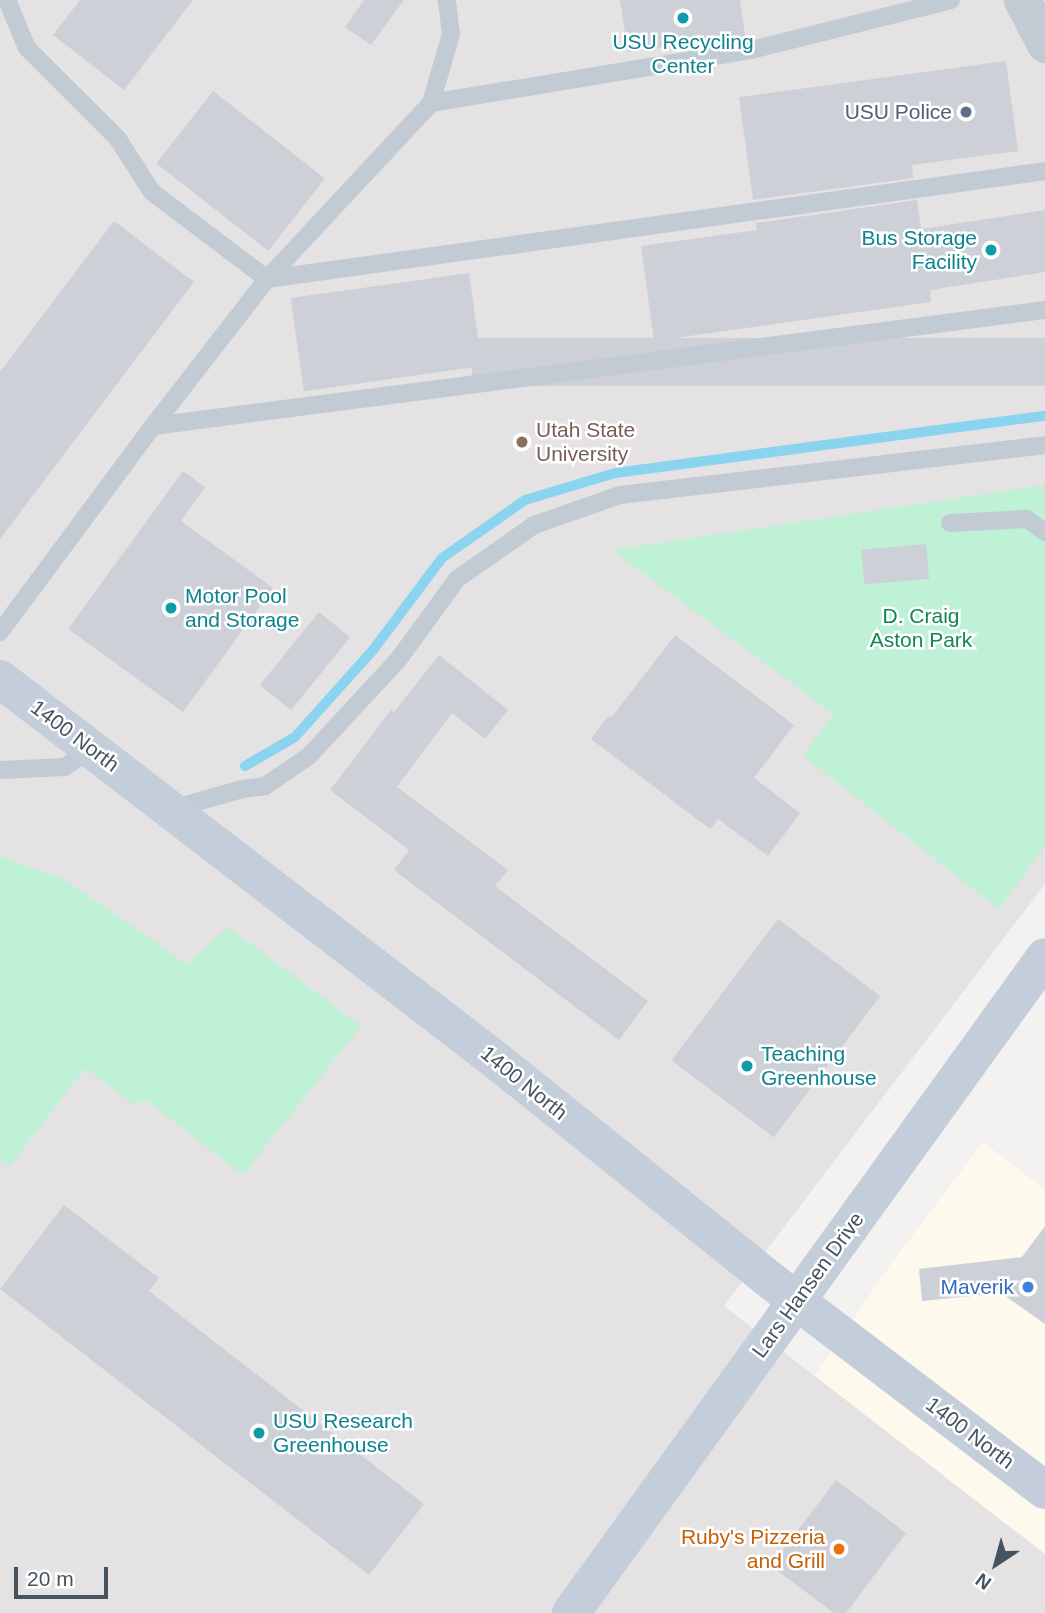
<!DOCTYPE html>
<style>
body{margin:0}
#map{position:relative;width:1045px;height:1613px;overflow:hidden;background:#f4f1f1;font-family:Helvetica,sans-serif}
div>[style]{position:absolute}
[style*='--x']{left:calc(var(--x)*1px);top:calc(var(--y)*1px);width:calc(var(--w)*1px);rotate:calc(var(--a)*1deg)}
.commercial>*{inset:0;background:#fdf9ec}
.education>*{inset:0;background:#e5e2e3}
.green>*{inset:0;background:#bff1d6}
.stream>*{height:10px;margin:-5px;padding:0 5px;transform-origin:5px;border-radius:5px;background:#8bd4f0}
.building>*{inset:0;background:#cdd0d6;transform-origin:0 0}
.lane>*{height:18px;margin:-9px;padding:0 9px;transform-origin:9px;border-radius:9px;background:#c2cad3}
.street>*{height:37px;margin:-18.5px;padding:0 18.5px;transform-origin:18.5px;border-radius:18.5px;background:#c2cad3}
.secondary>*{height:38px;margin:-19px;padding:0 19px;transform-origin:19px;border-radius:19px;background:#c4cdda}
.dots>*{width:19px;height:19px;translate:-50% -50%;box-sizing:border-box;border:4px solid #fff;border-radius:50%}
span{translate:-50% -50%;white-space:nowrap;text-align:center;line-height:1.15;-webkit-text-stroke:5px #fff;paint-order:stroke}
.culture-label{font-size:21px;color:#0d838f}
.right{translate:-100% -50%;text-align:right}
.left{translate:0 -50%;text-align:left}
.service-label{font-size:21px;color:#4e5e75}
.education-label{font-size:21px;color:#785e54}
.park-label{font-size:21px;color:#148655}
.street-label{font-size:21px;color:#485360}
.shop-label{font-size:21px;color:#366cbe}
.food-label{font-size:21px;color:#c56008}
.north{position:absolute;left:961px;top:1529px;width:70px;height:70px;-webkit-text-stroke:5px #fff;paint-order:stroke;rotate:216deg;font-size:19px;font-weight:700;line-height:28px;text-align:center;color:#485360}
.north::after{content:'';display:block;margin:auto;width:24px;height:32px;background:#485360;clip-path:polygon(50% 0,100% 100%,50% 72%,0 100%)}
.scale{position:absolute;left:14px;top:1567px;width:94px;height:32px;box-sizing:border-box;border:4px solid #485360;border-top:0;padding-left:9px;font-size:21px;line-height:24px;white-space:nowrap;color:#485360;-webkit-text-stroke:5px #fff;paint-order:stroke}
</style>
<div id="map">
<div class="commercial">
<i style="clip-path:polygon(983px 1142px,1045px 1190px,1045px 1613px,635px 1613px,784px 1421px,888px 1268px)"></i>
</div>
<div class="education">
<i style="clip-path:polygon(0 0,1045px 0,1045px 884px,724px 1306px,1045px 1554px,1045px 1613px,0 1613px)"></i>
</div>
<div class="green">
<i style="clip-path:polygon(1045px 485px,1045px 846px,999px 909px,803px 756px,833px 714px,612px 550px)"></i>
<i style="clip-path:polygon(0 856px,64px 879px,187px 964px,228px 927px,361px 1026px,243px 1175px,146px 1100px,133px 1104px,85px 1068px,10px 1166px,0 1158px)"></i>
</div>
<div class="stream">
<i style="--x:245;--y:766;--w:58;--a:-30.1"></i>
<i style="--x:295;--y:737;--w:117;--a:-48.1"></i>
<i style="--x:373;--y:650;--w:115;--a:-53.1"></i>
<i style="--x:442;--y:558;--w:101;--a:-34.9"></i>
<i style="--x:525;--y:500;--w:94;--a:-16.7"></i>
<i style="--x:615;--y:473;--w:434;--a:-7.6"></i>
</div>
<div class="building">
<i style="clip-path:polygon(80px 0,193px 0,124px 90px,53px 35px)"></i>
<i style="clip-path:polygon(364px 0,404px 0,371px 45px,345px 27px)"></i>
<i style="clip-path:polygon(620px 0,740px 0,745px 36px,628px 52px)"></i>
<i style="clip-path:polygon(1006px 61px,1018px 151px,912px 165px,913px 178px,753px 200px,739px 97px)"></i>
<i style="left:213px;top:91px;width:142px;height:92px;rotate:38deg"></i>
<i style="clip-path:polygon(917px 200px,921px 229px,1045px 210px,1045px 272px,930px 290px,931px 302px,654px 341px,641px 246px,757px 230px,756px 223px)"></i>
<i style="clip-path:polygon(114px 221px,194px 282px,0 539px,0 372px)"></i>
<i style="left:469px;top:273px;width:94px;height:180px;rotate:82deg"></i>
<i style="left:1045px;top:338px;width:48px;height:573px;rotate:90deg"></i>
<i style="clip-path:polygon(183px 471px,205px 487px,181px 521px,273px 588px,183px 712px,68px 629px)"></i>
<i style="left:926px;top:544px;width:35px;height:65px;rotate:85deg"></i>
<i style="left:319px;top:612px;width:40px;height:94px;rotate:39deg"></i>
<i style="clip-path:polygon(675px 635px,794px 725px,754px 778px,800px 813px,768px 856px,718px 819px,710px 829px,591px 739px,608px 716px,611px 718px)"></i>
<i style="clip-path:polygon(439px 655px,508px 710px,485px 739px,452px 713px,397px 787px,508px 870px,495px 886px,648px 1001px,619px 1040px,394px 870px,409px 850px,330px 790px,391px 710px,394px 712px)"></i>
<i style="left:778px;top:919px;width:128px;height:177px;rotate:37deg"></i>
<i style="clip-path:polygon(64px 1205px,159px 1278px,149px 1291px,424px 1504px,369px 1575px,0 1289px)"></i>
<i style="clip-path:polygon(1045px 1226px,1045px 1324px,1001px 1293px,922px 1301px,919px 1269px,1022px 1257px)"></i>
<i style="clip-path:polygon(836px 1480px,906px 1533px,846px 1613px,834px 1613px,771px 1566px)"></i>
</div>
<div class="lane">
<i style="--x:7;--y:0;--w:52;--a:67.4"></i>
<i style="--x:27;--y:48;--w:129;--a:45"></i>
<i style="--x:118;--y:139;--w:63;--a:57.3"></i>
<i style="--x:152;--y:192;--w:144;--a:37.1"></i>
<i style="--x:267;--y:279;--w:785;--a:-7.9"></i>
<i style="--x:431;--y:103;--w:72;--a:-73.8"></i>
<i style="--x:451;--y:34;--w:34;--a:-97"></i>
<i style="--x:153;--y:426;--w:900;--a:-7.41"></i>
<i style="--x:950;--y:523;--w:77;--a:-3"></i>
<i style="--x:1027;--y:519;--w:22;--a:36"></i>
<i style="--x:0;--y:632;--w:257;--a:-53.4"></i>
<i style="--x:153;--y:426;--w:186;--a:-52.2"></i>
<i style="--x:267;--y:279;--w:241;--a:-47"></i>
<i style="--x:431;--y:103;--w:324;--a:-9.4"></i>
<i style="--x:751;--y:50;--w:206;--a:-14"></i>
<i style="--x:0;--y:770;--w:65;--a:-2.6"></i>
<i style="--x:65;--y:767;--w:32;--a:-36"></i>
<i style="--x:172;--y:809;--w:73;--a:-15.9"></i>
<i style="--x:242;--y:789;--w:23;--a:-7"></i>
<i style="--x:265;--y:786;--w:53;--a:-34.3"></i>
<i style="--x:309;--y:756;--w:131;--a:-47.2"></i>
<i style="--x:398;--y:660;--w:100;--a:-53.9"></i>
<i style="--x:457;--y:579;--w:94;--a:-35"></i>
<i style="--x:534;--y:525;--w:91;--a:-19.2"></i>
<i style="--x:620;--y:495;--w:428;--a:-6.7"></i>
</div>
<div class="street">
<i style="--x:1022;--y:0;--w:50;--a:62.4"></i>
</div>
<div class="secondary">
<i style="--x:0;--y:679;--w:622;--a:37.55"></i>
<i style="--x:493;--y:1058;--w:391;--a:38.7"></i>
<i style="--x:798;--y:1302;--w:310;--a:37.3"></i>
<i style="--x:571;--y:1613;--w:809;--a:-54.15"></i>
</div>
<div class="dots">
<i style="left:683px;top:18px;background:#0f9aa8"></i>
<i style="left:966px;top:112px;background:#5c6f8a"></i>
<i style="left:991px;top:250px;background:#0f9aa8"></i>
<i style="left:522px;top:442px;background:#8d6e63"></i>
<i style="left:171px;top:608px;background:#0f9aa8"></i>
<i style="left:747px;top:1066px;background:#0f9aa8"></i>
<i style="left:1028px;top:1287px;background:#3f7fe0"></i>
<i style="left:259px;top:1433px;background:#0f9aa8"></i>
<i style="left:839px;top:1549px;background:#e8710a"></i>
</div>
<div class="culture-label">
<span style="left:683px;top:54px">USU Recycling<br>Center</span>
<span class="right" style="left:977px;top:250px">Bus Storage<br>Facility</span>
<span class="left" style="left:185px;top:608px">Motor Pool<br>and Storage</span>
<span class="left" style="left:761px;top:1066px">Teaching<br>Greenhouse</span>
<span class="left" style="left:273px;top:1433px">USU Research<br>Greenhouse</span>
</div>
<div class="service-label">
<span class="right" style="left:952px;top:112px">USU Police</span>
</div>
<div class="education-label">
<span class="left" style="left:536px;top:442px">Utah State<br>University</span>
</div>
<div class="park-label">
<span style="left:921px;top:628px">D. Craig<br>Aston Park</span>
</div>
<div class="street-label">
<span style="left:75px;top:736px;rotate:37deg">1400 North</span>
<span style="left:524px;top:1083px;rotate:39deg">1400 North</span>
<span style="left:808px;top:1285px;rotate:-54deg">Lars Hansen Drive</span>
<span style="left:970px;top:1433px;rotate:37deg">1400 North</span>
</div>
<div class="shop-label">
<span class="right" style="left:1014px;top:1287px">Maverik</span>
</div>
<div class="food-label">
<span class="right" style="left:825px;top:1549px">Ruby's Pizzeria<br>and Grill</span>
</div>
<div class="north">N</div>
<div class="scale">20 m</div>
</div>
